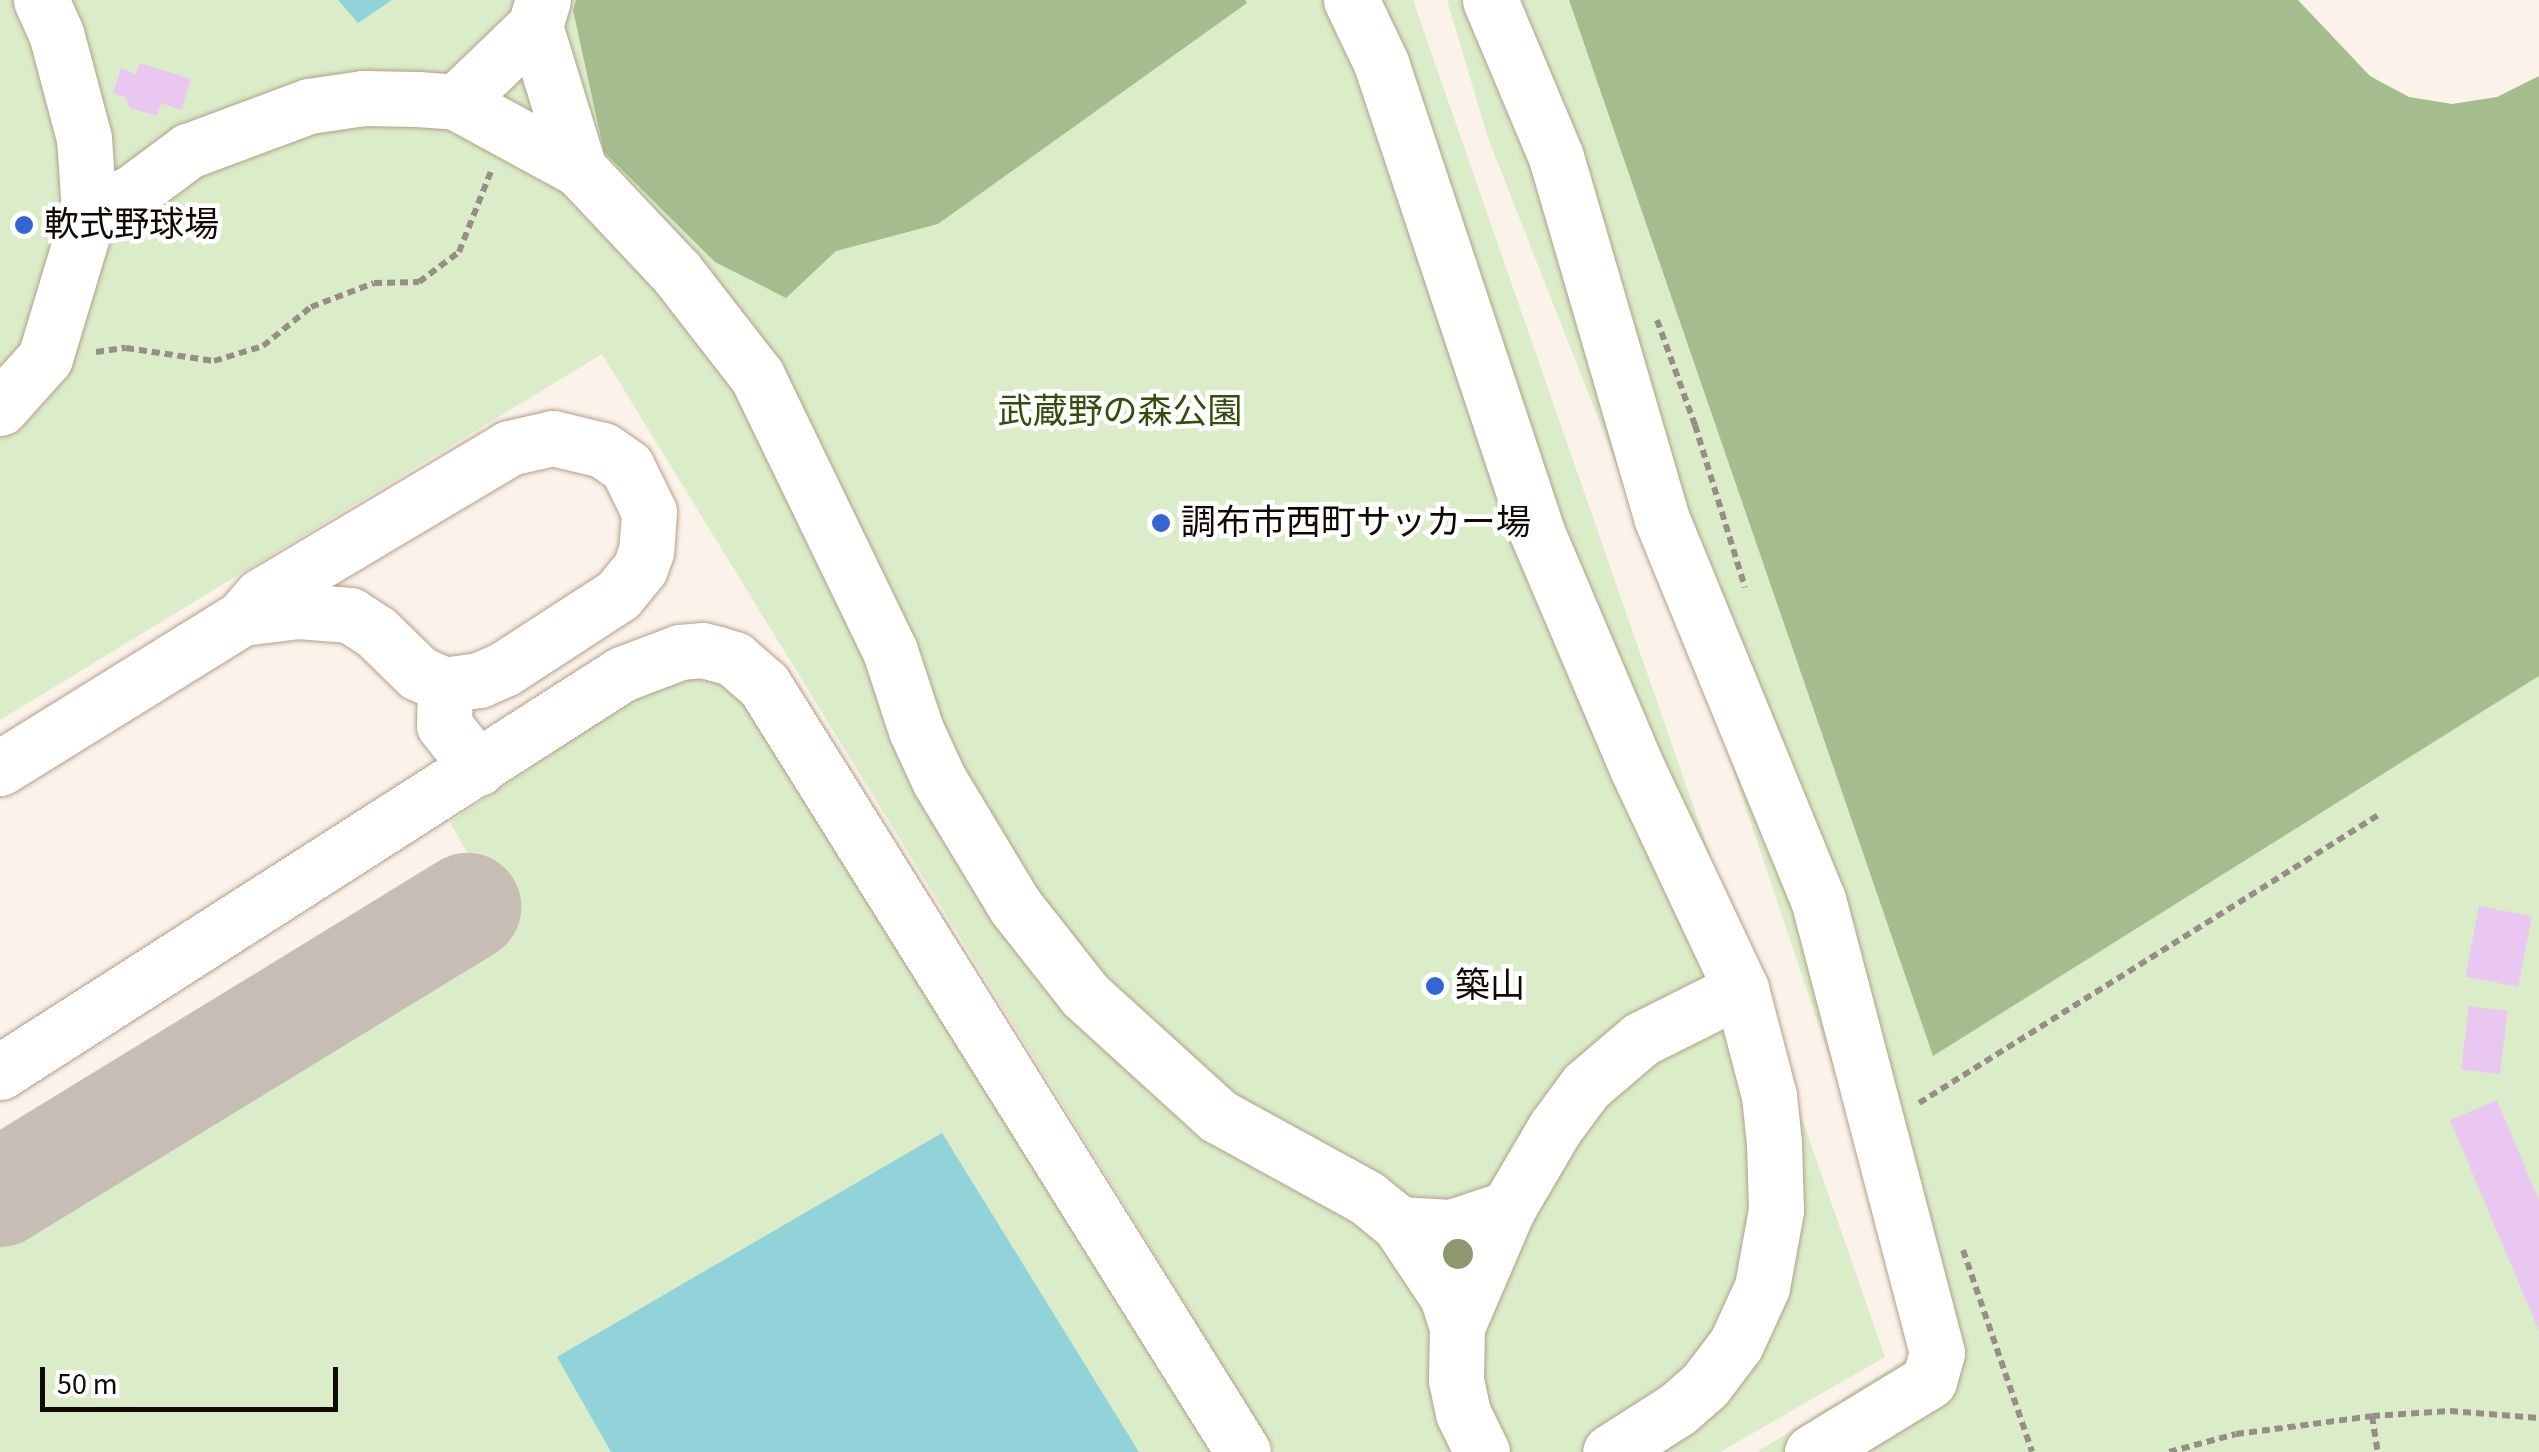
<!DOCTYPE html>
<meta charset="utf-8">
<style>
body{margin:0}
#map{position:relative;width:2539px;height:1452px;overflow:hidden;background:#fbf2e9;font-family:"Source Sans 3","Noto Sans JP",sans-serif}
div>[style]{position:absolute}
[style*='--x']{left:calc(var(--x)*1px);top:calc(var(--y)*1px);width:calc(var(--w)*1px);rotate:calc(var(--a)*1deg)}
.green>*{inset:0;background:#daedc8}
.forest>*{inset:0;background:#a5bc8f}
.water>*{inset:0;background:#91d3d8}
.taxiway>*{height:108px;margin:-54px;padding:0 54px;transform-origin:54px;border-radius:54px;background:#c6bdb4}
.building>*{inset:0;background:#e9c7f0;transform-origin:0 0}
.path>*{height:6px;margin-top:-3px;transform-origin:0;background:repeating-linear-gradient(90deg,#978f87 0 8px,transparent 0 13px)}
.roads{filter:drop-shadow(0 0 2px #b49f89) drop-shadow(0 0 2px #b49f89)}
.minor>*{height:55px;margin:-27.5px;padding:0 27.5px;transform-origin:27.5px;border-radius:27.5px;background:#fff}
.trees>*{width:30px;height:30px;margin:-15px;border-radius:50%;background:#8d986e}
.dots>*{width:28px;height:28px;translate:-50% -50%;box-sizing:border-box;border:5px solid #fff;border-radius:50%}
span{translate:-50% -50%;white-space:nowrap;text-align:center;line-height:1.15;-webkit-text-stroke:9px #fff;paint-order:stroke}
.poi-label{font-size:35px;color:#110a04}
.left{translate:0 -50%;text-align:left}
.park-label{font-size:35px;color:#334e0a}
.scale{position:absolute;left:40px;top:1367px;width:298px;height:45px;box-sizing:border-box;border:5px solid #110a04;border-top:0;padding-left:12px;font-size:30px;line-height:35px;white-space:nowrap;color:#110a04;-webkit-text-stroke:8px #fff;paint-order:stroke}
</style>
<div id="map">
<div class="green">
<i style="clip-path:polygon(0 0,1413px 0,1885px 1357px,1720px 1452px,1276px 1452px,602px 354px,0 720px)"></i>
<i style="clip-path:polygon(1447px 0,1569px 0,1933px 1055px,2539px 676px,2539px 1452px,1757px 1452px,1909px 1357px,1847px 1110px,1714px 713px,1488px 138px)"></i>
<i style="clip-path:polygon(730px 673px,1235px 1452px,0 1452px,0 1238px,507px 924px,450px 822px,663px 678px)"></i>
</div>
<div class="forest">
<i style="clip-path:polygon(576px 0,1245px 0,1247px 3px,938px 224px,836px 251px,786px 298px,715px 262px,604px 152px,573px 10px)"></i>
<i style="clip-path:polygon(1569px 0,2298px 0,2370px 76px,2409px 97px,2452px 104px,2497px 97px,2539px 76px,2539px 676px,1933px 1056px)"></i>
</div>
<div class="water">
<i style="clip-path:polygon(338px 0,392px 0,358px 23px)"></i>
<i style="clip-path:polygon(942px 1133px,1139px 1452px,611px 1452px,557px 1357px)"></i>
</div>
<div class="taxiway">
<i style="--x:0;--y:1193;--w:548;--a:-31.48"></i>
</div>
<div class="building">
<i style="clip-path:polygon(140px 63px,191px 79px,181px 110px,161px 103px,157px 116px,130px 108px,125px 97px,113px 93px,121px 68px,136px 74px)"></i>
<i style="left:2479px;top:906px;width:54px;height:72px;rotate:11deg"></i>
<i style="left:2469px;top:1006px;width:39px;height:64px;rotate:7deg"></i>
<i style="clip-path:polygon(2497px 1100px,2539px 1201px,2539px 1331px,2450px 1120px)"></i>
</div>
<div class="path">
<i style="--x:1657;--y:320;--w:112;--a:70.1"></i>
<i style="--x:1695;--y:425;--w:170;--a:72.9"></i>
<i style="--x:96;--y:352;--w:30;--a:-8"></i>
<i style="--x:126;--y:348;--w:89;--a:8.4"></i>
<i style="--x:214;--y:361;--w:51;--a:-17"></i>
<i style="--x:263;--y:346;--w:62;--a:-39.1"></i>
<i style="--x:311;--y:307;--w:67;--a:-20.9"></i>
<i style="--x:374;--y:283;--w:45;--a:-1.3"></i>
<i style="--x:419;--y:282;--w:50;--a:-36.9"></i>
<i style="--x:459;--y:252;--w:87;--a:-68.4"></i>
<i style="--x:1919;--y:1103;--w:544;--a:-32.08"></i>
<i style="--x:1963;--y:1250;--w:213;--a:71.1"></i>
<i style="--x:2372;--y:1416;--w:36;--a:81"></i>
<i style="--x:2169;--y:1452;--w:69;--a:-15"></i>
<i style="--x:2236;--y:1434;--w:137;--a:-7.5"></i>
<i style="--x:2372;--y:1416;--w:78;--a:-3.7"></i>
<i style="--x:2450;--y:1411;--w:89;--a:4.5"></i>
</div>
<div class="roads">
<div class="minor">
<i style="--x:41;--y:0;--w:36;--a:66"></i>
<i style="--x:56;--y:33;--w:109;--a:75.1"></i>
<i style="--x:84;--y:138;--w:74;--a:86.1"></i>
<i style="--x:1351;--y:0;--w:70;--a:64.5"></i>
<i style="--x:1381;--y:63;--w:492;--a:71.6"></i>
<i style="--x:1536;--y:530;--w:259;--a:67"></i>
<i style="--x:1637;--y:768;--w:244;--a:64.8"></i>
<i style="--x:1490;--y:0;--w:170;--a:67.2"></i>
<i style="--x:1556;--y:157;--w:375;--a:73.7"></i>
<i style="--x:1661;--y:517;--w:413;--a:67.7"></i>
<i style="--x:1818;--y:899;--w:469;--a:75.3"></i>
<i style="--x:1937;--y:1353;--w:29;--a:106"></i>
<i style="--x:1929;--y:1381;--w:137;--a:148.7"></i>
<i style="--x:535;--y:26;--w:150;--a:72.9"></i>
<i style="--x:456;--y:102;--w:110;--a:-43.9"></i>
<i style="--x:535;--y:26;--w:27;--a:-73"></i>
<i style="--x:0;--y:408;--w:67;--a:-48"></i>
<i style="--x:45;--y:358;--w:152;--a:-73.2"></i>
<i style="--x:89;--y:212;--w:48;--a:-24.4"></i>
<i style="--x:133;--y:192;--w:69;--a:-36.7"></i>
<i style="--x:188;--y:151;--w:129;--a:-20.4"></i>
<i style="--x:309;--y:106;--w:55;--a:-8.4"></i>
<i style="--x:363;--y:98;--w:54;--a:1.1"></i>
<i style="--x:417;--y:99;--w:39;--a:4"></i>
<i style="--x:456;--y:102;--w:140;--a:28.6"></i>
<i style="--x:579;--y:169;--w:143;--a:46.7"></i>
<i style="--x:677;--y:273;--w:130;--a:52.2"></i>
<i style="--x:757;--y:376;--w:305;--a:64.2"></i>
<i style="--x:890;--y:651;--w:83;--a:71.8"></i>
<i style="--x:916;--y:730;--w:55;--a:65.3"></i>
<i style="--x:939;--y:780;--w:147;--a:58.9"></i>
<i style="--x:1015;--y:906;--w:113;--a:51.8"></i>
<i style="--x:1085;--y:995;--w:180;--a:42.3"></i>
<i style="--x:1218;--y:1116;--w:170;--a:28.8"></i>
<i style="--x:1367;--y:1198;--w:41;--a:39.1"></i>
<i style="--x:1399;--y:1224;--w:87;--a:56.3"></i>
<i style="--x:1447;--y:1296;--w:33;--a:72"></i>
<i style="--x:1457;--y:1327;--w:53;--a:91.1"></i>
<i style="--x:1456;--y:1380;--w:34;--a:78"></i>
<i style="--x:1463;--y:1413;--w:43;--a:64"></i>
<i style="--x:445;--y:685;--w:40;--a:91.4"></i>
<i style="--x:444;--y:725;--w:55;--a:51.7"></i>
<i style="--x:0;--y:768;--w:285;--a:-31.8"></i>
<i style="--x:242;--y:618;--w:29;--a:-49"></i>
<i style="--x:261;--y:596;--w:289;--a:-30.8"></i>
<i style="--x:509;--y:448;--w:45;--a:-12.8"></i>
<i style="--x:553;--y:438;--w:51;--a:13.5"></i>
<i style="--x:603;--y:450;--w:29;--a:35"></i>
<i style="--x:627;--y:467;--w:50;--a:63.9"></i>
<i style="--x:649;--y:512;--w:39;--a:94"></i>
<i style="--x:646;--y:551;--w:18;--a:109"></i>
<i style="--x:640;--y:568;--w:35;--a:129"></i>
<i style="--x:618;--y:595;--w:136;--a:147"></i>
<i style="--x:504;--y:669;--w:27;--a:156"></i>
<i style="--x:479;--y:680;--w:34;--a:172"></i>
<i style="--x:445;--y:685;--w:30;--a:-156"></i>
<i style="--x:418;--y:673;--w:59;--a:-135.7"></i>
<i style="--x:376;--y:632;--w:31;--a:-147"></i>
<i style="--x:350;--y:615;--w:52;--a:-175.6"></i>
<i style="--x:298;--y:611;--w:56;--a:172.9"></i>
<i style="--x:0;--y:1072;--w:738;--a:-32.61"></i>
<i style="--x:622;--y:674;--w:62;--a:-20.8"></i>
<i style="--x:680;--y:652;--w:22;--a:-5"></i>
<i style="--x:702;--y:650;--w:16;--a:14"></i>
<i style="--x:718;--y:654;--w:17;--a:17"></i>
<i style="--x:734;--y:659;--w:40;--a:41"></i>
<i style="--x:764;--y:685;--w:904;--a:58.01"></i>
<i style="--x:1399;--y:1224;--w:52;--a:3.3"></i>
<i style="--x:1451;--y:1227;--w:60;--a:-18.4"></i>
<i style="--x:1508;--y:1208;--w:93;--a:-59.6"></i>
<i style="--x:1555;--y:1128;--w:52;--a:-53.6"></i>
<i style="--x:1586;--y:1086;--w:72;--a:-40.5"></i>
<i style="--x:1641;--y:1039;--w:112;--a:-26.6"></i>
<i style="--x:1741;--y:989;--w:111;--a:75.3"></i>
<i style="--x:1769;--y:1096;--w:47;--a:83.9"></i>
<i style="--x:1774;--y:1143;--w:67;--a:88.3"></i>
<i style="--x:1776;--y:1210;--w:78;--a:100.3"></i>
<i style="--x:1762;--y:1287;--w:63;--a:114.5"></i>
<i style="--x:1736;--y:1344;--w:51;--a:127.1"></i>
<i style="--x:1705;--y:1385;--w:38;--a:139"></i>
<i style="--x:1676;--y:1410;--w:78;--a:147.5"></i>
<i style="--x:1457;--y:1327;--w:129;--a:-66.8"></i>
</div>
</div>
<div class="trees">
<i style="left:1458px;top:1254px"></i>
</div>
<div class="dots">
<i style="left:24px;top:225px;background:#3565d5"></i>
<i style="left:1161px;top:523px;background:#3565d5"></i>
<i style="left:1435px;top:986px;background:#3565d5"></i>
</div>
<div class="poi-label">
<span class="left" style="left:44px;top:225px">軟式野球場</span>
<span class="left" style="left:1181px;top:523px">調布市西町サッカー場</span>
<span class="left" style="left:1455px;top:986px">築山</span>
</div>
<div class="park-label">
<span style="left:1120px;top:412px">武蔵野の森公園</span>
</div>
<div class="scale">50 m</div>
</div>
